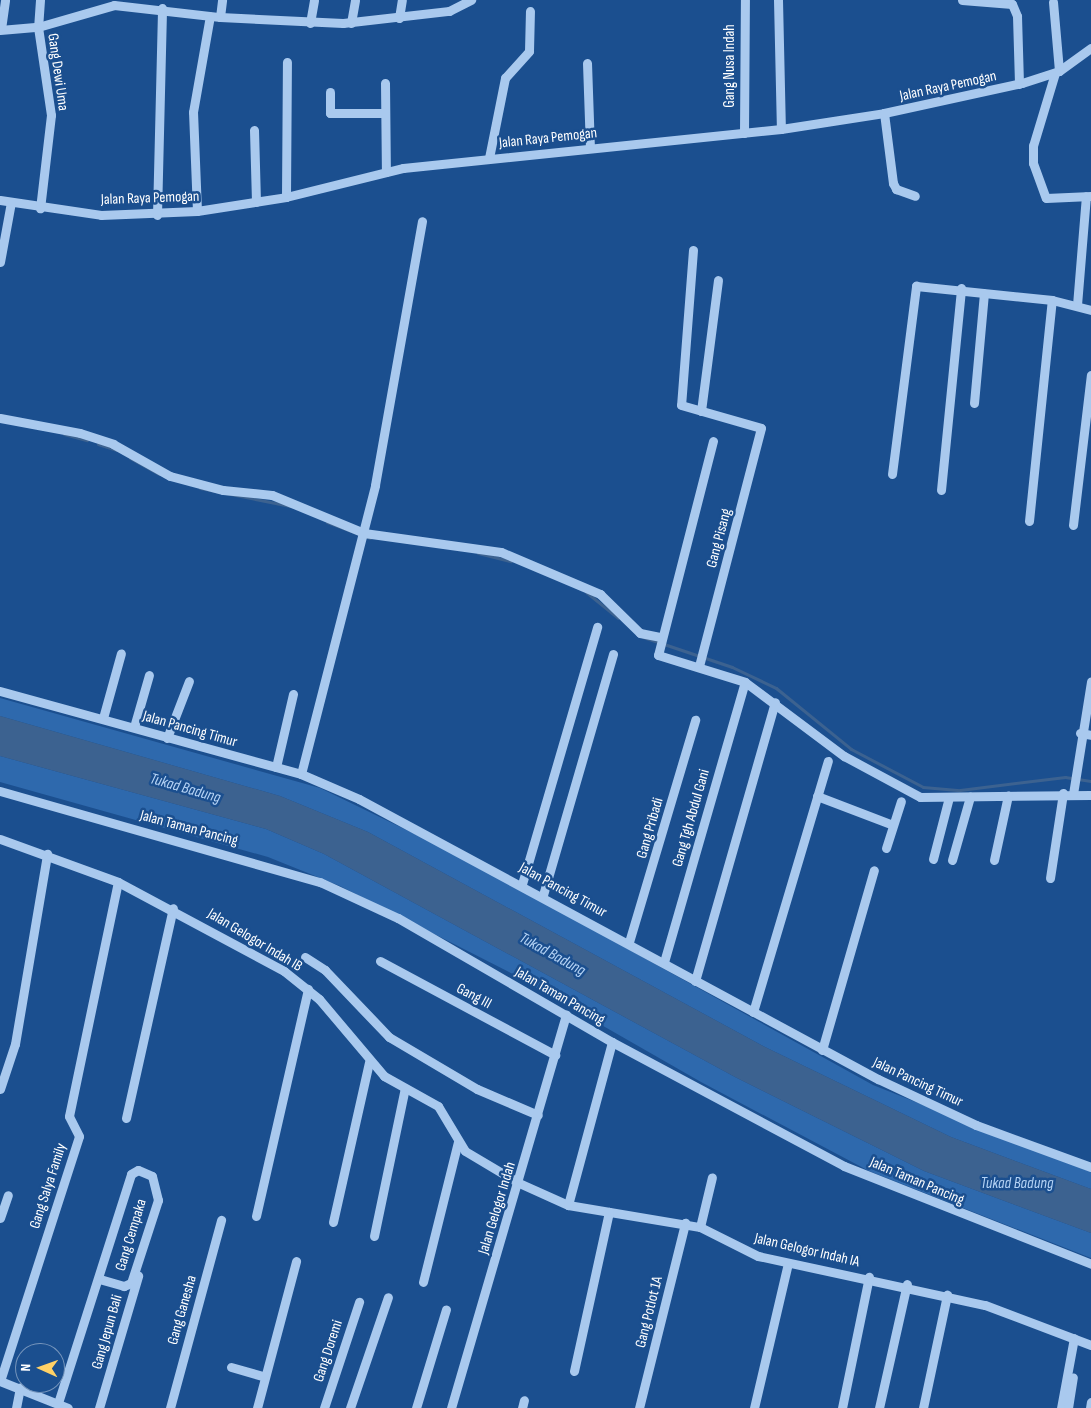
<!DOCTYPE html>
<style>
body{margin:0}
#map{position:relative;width:1091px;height:1408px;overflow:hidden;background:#1b4f8f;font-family:"Sofia Sans Condensed",sans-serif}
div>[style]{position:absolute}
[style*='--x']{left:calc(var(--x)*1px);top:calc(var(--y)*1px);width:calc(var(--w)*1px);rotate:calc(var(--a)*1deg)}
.green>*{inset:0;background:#2e69ad}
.water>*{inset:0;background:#3c6290}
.stream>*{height:3px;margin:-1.5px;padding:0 1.5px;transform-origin:1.5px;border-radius:1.5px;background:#3c6290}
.minor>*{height:9px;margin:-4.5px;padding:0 4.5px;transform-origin:4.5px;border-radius:4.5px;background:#a9c9ee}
span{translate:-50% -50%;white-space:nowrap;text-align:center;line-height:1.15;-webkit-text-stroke:5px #1b4f8f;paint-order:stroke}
.street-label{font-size:15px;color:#fff}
.water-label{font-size:16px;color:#b5d3f5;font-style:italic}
.north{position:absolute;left:15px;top:1343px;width:50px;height:50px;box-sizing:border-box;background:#1b4f8f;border:1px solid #7695bc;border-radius:50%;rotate:272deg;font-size:14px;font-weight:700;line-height:20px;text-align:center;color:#fff}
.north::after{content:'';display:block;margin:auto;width:18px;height:22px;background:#ffd166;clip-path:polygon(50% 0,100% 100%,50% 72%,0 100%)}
</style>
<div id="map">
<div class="green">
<i style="clip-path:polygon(0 698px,320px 788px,462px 857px,873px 1085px,1091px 1172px,1091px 1189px,951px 1137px,765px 1047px,368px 832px,280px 796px,0 716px)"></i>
<i style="clip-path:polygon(0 756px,266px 829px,324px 854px,735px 1077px,924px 1171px,1091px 1233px,1091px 1258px,869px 1171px,701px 1082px,509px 972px,340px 886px,268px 857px,0 782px)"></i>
</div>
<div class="water">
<i style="clip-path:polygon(0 716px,280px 796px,368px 832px,765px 1047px,951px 1137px,1091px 1189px,1091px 1233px,924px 1171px,735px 1077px,324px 854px,266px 829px,0 756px)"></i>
</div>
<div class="stream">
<i style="--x:64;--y:434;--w:24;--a:15"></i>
<i style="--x:98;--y:444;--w:19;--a:18"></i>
<i style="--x:130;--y:458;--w:33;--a:29"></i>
<i style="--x:200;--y:488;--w:92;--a:11.3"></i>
<i style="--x:327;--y:522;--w:46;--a:20.4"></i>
<i style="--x:478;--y:553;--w:34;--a:14"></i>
<i style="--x:586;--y:592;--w:41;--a:39.1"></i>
<i style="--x:643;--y:637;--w:94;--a:18.6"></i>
<i style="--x:732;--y:667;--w:49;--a:25.5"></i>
<i style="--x:776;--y:688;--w:97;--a:39.1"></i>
<i style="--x:851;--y:749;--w:81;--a:27.8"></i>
<i style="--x:923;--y:787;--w:37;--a:5"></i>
<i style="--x:960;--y:790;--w:106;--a:-7.1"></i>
<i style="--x:1065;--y:777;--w:26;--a:9"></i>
</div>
<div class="minor">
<i style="--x:40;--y:0;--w:27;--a:94"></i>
<i style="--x:38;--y:27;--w:89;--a:81.6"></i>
<i style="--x:51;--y:115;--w:94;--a:96.7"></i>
<i style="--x:778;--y:0;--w:129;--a:88.7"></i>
<i style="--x:962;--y:0;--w:50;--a:4.6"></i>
<i style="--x:1012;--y:4;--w:13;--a:67"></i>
<i style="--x:1017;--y:16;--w:68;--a:88.3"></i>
<i style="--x:1053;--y:2;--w:69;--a:85"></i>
<i style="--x:220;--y:17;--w:17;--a:-83"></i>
<i style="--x:399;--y:18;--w:18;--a:-81"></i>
<i style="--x:310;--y:23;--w:23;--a:-80"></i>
<i style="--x:351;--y:23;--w:23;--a:-80"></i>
<i style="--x:1;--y:29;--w:29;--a:-82"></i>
<i style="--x:0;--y:30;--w:38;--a:-5"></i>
<i style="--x:38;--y:27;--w:79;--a:-16.1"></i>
<i style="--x:114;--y:5;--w:107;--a:6.5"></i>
<i style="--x:220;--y:17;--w:123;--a:2.8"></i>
<i style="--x:343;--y:23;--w:107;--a:-6.5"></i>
<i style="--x:449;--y:11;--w:25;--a:-27"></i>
<i style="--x:587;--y:63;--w:85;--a:88"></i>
<i style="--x:1055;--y:73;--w:76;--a:106.8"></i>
<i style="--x:1033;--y:146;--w:17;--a:90"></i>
<i style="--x:1033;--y:163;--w:37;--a:70"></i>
<i style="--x:1046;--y:198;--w:45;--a:-2.5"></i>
<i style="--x:385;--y:83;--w:89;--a:89.4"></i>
<i style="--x:330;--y:92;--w:21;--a:90"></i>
<i style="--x:330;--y:113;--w:55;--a:0"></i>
<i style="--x:884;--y:113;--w:71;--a:82.7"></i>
<i style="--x:893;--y:183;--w:7;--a:63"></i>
<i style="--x:896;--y:189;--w:20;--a:20"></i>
<i style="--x:254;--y:130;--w:72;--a:88.4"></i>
<i style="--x:744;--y:133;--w:133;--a:-89.6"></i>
<i style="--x:489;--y:158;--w:82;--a:-78.7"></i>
<i style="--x:505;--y:78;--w:36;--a:-48"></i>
<i style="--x:529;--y:51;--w:40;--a:-88.6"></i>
<i style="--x:286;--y:197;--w:135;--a:-89.6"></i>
<i style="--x:0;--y:200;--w:102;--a:8.4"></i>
<i style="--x:101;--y:215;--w:96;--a:-2.4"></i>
<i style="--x:197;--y:211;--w:90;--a:-8.9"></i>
<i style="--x:286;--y:197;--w:121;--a:-13.9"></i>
<i style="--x:403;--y:168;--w:380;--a:-5.9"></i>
<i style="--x:781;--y:129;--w:104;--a:-8.8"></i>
<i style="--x:884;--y:113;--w:141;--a:-12.3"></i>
<i style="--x:1022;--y:83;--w:39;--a:-18"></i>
<i style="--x:1059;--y:71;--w:39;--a:-36"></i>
<i style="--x:197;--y:211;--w:99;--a:-92.3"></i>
<i style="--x:193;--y:112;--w:97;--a:-80"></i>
<i style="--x:157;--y:215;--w:207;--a:-88.6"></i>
<i style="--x:693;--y:250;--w:155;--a:94.4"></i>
<i style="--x:681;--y:405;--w:83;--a:16"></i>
<i style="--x:761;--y:428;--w:246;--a:104.6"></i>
<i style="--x:0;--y:262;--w:61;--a:-79.6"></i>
<i style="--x:1077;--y:305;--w:109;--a:-85.3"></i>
<i style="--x:974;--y:403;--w:110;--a:-84.8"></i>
<i style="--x:701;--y:411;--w:132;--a:-82.6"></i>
<i style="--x:0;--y:418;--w:81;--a:10.6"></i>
<i style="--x:80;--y:433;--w:35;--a:18"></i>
<i style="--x:113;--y:444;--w:65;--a:29.3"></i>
<i style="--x:170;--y:476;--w:55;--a:14.8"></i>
<i style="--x:223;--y:490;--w:49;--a:5.8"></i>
<i style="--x:272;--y:495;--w:100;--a:22.4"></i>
<i style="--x:364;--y:533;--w:138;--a:7.9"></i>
<i style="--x:501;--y:552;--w:108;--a:23"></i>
<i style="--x:600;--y:594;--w:56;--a:44.3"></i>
<i style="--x:640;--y:633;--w:20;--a:11"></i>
<i style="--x:713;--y:441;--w:221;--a:104.4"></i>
<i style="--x:658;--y:655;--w:91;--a:17.2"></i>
<i style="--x:745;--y:682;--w:124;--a:36.8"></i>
<i style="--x:844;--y:756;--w:86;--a:28.3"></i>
<i style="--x:920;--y:797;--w:171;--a:-0.7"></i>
<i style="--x:892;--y:474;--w:190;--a:-82.7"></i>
<i style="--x:916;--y:286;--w:137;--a:5.9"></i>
<i style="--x:1052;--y:300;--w:40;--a:14.4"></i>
<i style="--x:941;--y:490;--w:203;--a:-84.3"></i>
<i style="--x:1029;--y:521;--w:222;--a:-84.1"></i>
<i style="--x:1073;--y:525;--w:151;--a:-83.2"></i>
<i style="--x:0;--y:691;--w:312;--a:15.4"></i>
<i style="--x:301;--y:774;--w:63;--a:23.3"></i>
<i style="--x:359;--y:799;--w:590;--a:28.35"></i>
<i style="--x:878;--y:1079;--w:108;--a:25.1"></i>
<i style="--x:976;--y:1125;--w:122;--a:20.1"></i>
<i style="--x:103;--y:718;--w:67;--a:-74.5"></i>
<i style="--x:134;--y:727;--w:54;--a:-73.9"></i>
<i style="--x:1080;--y:733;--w:11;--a:10"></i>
<i style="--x:167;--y:738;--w:61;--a:-68.9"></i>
<i style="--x:276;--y:767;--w:75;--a:-76.9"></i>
<i style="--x:301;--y:774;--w:298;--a:-75.6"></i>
<i style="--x:375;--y:485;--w:268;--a:-79.9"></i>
<i style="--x:0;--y:791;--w:333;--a:15.9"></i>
<i style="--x:320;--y:882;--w:86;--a:24.8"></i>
<i style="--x:398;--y:918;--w:247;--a:30.1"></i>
<i style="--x:612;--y:1042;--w:263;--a:28.1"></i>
<i style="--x:844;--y:1166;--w:266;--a:21.6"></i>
<i style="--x:1073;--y:794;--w:114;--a:-80.9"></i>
<i style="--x:817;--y:796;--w:81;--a:20.9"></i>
<i style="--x:0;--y:839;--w:126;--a:20"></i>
<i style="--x:118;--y:882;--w:188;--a:28.2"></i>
<i style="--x:284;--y:971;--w:45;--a:38.7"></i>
<i style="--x:319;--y:999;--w:101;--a:49.8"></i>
<i style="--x:384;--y:1076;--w:62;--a:29.1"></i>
<i style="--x:438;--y:1106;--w:52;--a:59"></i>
<i style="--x:465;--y:1151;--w:63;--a:30.7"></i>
<i style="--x:519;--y:1183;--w:54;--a:24.2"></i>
<i style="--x:568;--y:1205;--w:134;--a:9.5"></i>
<i style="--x:700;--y:1227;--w:65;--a:26.6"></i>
<i style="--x:758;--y:1256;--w:232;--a:12.2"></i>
<i style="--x:985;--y:1305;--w:113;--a:20.7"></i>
<i style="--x:886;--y:848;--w:49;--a:-72.3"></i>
<i style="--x:933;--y:859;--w:64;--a:-75.5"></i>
<i style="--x:952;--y:860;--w:66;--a:-74.1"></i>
<i style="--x:994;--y:860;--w:66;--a:-77.8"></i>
<i style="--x:1050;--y:878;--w:86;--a:-81.3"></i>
<i style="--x:522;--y:884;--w:268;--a:-73.7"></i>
<i style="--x:543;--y:895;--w:251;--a:-73.8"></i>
<i style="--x:629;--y:942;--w:232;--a:-73.4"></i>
<i style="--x:305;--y:957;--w:24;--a:33"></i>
<i style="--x:325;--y:970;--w:93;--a:46.3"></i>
<i style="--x:389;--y:1037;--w:102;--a:30.6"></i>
<i style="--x:477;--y:1089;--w:66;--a:23.1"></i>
<i style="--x:380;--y:961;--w:199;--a:28.2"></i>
<i style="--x:664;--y:962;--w:291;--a:-73.9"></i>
<i style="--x:695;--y:981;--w:290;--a:-74"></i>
<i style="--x:753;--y:1012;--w:262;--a:-73.4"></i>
<i style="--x:822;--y:1050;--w:187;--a:-73.9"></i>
<i style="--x:0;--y:1089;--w:47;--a:-71.6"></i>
<i style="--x:15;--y:1044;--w:193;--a:-80.4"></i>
<i style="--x:126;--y:1118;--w:215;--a:-77.4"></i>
<i style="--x:568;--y:1205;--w:169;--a:-74.9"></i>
<i style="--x:256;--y:1216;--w:233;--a:-77.1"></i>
<i style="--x:0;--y:1218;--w:24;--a:-71"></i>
<i style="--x:333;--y:1222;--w:164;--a:-77.3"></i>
<i style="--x:700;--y:1227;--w:51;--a:-76.5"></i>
<i style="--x:374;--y:1236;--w:151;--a:-78.2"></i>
<i style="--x:423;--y:1282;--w:144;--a:-76"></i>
<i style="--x:231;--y:1367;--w:35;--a:16"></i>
<i style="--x:574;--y:1371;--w:163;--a:-77.6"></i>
<i style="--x:0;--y:1381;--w:257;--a:-72.1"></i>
<i style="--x:79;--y:1136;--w:22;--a:-117"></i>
<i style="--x:69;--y:1116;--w:239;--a:-78.2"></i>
<i style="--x:0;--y:1381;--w:73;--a:21.7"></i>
<i style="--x:58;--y:1403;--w:240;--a:-72.3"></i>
<i style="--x:131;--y:1174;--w:8;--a:-30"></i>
<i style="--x:138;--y:1170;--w:15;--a:23"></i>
<i style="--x:152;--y:1176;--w:25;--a:76"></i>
<i style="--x:158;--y:1200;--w:87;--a:108"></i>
<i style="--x:131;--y:1283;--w:8;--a:157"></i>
<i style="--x:124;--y:1286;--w:26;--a:-164"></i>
<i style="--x:16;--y:1408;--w:21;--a:-79"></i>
<i style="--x:99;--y:1408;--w:138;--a:-73.5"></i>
<i style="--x:170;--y:1408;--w:195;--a:-74.8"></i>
<i style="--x:257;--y:1408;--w:152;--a:-75.1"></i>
<i style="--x:324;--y:1408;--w:112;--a:-71.7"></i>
<i style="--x:350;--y:1408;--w:117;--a:-71.1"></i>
<i style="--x:416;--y:1408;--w:103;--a:-73.1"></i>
<i style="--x:451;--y:1408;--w:410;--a:-73.7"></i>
<i style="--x:522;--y:1408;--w:8;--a:-76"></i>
<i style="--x:639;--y:1408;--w:191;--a:-76"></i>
<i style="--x:754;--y:1408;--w:149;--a:-76.8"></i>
<i style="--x:842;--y:1408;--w:134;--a:-78.4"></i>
<i style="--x:879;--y:1408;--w:127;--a:-77.3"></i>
<i style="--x:923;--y:1408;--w:116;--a:-78"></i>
<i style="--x:1061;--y:1408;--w:71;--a:-79.5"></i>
<i style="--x:1068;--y:1408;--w:31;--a:-81"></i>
<i style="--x:1090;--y:1408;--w:6;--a:-81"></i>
</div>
<div class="street-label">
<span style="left:730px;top:66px;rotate:-90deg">Gang Nusa Indah</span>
<span style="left:58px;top:72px;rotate:82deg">Gang Dewi Uma</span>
<span style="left:948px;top:86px;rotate:-12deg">Jalan Raya Pemogan</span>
<span style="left:548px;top:138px;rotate:-6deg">Jalan Raya Pemogan</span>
<span style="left:150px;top:198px;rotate:-2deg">Jalan Raya Pemogan</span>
<span style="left:719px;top:538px;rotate:-75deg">Gang Pisang</span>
<span style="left:190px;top:729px;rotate:16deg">Jalan Pancing Timur</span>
<span style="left:691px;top:818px;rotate:-74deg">Gang Tgh Abdul Gani</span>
<span style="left:189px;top:828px;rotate:15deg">Jalan Taman Pancing</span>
<span style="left:650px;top:828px;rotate:-74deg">Gang Pribadi</span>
<span style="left:563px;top:890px;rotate:29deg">Jalan Pancing Timur</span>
<span style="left:255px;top:940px;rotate:31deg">Jalan Gelogor Indah IB</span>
<span style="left:474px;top:996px;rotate:28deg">Gang III</span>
<span style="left:560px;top:996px;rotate:30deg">Jalan Taman Pancing</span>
<span style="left:918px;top:1082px;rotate:25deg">Jalan Pancing Timur</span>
<span style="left:917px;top:1181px;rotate:23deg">Jalan Taman Pancing</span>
<span style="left:48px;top:1186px;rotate:-72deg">Gang Salya Family</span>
<span style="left:497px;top:1208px;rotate:-73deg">Jalan Gelogor Indah</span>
<span style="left:131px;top:1235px;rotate:-73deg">Gang Cempaka</span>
<span style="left:807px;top:1250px;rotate:13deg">Jalan Gelogor Indah IA</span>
<span style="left:182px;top:1310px;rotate:-74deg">Gang Ganesha</span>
<span style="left:649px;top:1312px;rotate:-76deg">Gang Potlot 1A</span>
<span style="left:107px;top:1332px;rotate:-74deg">Gang Jepun Bali</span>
<span style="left:328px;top:1351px;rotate:-72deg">Gang Doremi</span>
</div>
<div class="water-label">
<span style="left:185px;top:789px;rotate:16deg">Tukad Badung</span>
<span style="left:552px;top:955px;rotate:29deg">Tukad Badung</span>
<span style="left:1017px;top:1184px">Tukad Badung</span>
</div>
<div class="north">N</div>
</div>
